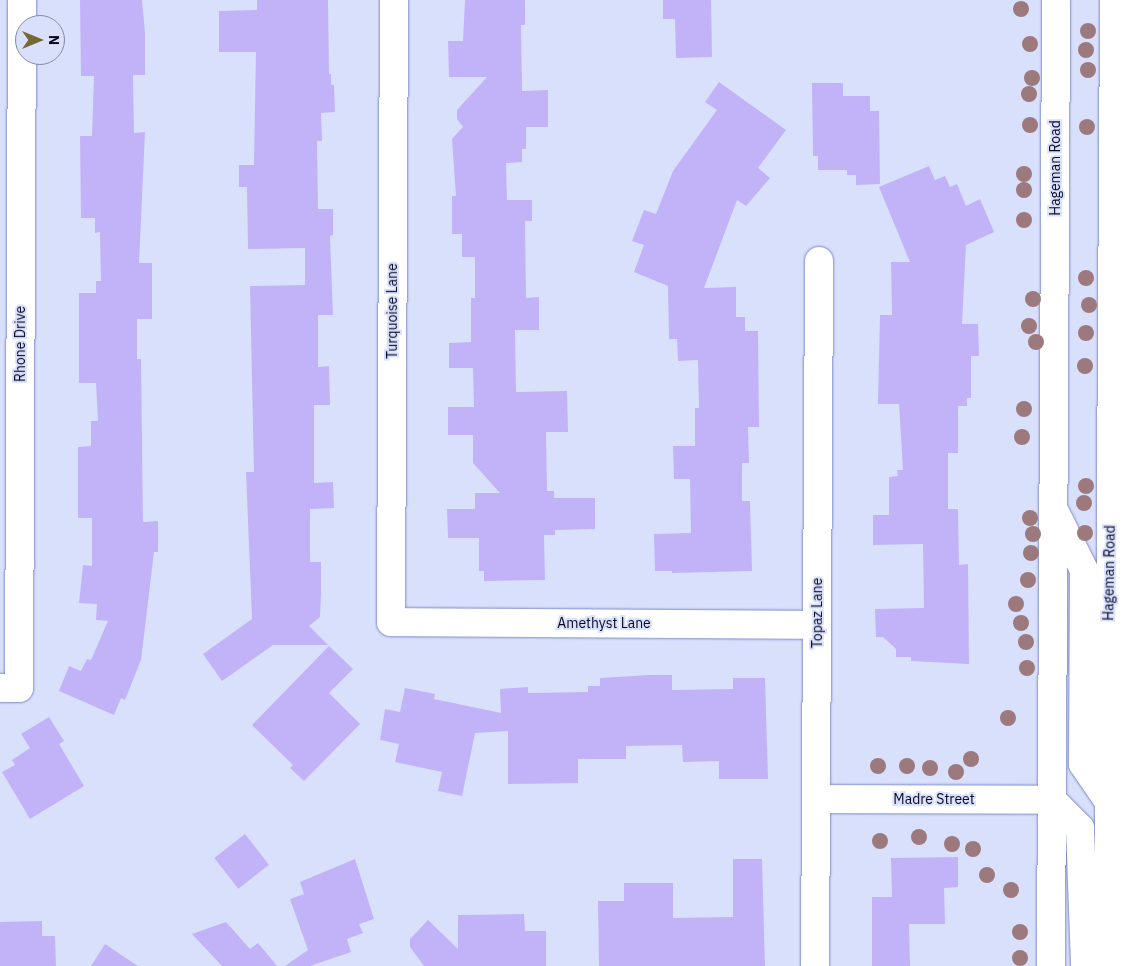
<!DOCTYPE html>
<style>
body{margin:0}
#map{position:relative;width:1122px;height:966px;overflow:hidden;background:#d9e0fc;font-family:"IBM Plex Sans",sans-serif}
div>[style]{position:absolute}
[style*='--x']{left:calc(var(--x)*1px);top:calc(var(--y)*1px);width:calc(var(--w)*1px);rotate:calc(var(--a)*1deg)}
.building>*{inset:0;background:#c2b3f8;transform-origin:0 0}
.roads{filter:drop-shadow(0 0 1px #7b89c9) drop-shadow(0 0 1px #7b89c9)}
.minor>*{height:28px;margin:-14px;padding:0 14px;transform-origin:14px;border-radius:14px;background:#fff}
.major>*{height:28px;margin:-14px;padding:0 14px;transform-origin:14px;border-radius:14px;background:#fff}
.trees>*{width:16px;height:16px;margin:-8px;border-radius:50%;background:#9c797d}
span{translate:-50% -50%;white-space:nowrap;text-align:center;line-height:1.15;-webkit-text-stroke:4px #d9e0fc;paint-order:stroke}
.street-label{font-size:14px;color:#070a21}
.north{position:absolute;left:15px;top:15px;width:50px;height:50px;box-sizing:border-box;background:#d9e0fc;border:1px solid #858aa4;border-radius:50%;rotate:90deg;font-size:14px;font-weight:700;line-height:20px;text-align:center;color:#070a21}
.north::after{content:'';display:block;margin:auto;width:18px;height:22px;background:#766835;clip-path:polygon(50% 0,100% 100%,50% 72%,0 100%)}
</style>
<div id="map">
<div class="building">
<i style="clip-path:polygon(80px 0,142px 0,145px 33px,145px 75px,133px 75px,134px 133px,145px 132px,139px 263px,152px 263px,152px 319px,137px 319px,137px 359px,141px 359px,143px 522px,158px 521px,158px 552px,154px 552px,141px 660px,125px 700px,121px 698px,114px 715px,59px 691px,69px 666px,81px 671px,87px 659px,91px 660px,108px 621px,96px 620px,97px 604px,79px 603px,83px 565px,92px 566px,92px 518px,78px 518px,78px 447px,91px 446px,91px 421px,98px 421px,96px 383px,79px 383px,79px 293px,96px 293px,96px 281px,101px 281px,100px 232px,95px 233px,95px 218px,81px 218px,80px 136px,92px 136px,94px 76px,81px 76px)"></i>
<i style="clip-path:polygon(257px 0,328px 0,329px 74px,331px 74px,331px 85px,334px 85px,335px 112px,321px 113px,322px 141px,317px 141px,318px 209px,333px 209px,333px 235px,330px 236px,333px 315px,318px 315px,318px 367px,329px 366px,330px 405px,314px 405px,314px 483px,333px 482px,334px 508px,310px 509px,310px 562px,321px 562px,321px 594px,320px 617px,309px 626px,328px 645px,273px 645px,222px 681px,203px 654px,252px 619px,246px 472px,254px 472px,250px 286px,305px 285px,305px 248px,248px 249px,247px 187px,239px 187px,239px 165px,254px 165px,256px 52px,219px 52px,219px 11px,257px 10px)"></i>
<i style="clip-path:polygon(465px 0,525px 0,525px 25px,521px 25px,522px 91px,548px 90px,548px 127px,526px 127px,526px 149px,522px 149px,522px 162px,506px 163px,507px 200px,532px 200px,532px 221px,525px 221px,526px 298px,539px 297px,539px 330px,515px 330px,516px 392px,567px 391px,568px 432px,546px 432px,547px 491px,554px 491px,554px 498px,595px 498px,595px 529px,555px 530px,555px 535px,544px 535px,545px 580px,484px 581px,484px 571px,479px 571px,479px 538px,448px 538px,447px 509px,475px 509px,475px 493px,500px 493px,473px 463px,473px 435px,448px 435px,448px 407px,474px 407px,473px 368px,449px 368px,449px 343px,471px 342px,471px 298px,475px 298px,475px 257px,462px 257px,462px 234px,452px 234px,452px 196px,456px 196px,452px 139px,463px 127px,457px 119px,457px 110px,487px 77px,449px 77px,448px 41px,463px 41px)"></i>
<i style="clip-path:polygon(663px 0,711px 0,712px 57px,676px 58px,675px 19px,663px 19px)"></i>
<i style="clip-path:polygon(719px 82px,786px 130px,758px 168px,770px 178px,746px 206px,737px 200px,704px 288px,736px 287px,736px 317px,745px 317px,745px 331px,758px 331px,759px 427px,748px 427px,749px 463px,742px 463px,742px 501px,750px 501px,752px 571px,672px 573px,672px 571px,655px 571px,654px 534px,691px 533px,690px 479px,674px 479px,673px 446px,695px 446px,695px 408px,699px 408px,698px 360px,678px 361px,677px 339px,669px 339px,668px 286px,634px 272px,644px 245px,632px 241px,644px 210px,656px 214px,673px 171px,717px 110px,705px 102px)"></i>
<i style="clip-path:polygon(812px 83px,843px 83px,843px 96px,870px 96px,870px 111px,879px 111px,880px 184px,856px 185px,856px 175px,847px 175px,847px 170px,818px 170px,818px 156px,813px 156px)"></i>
<i style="clip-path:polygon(929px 166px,935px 180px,945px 176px,950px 187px,957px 184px,966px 206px,980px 199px,994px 232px,966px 245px,962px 324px,978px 324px,979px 356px,971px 356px,971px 398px,967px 398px,967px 406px,958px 406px,958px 453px,948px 453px,948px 509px,958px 509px,959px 565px,968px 564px,969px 664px,911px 661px,911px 657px,896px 657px,896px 649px,883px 637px,876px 637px,875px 609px,924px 608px,923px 544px,873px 545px,873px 515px,889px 515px,889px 477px,898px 476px,897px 470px,903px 470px,899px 404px,878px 404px,880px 315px,892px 315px,891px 262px,910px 262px,879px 187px)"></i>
<i style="clip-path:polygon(329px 646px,353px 669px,329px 693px,360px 724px,304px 781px,290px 768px,293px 765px,252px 725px)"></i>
<i style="clip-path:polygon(650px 675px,672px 675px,672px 690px,733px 689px,733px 678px,765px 678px,768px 779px,719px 779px,719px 761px,683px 762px,682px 745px,626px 746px,626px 759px,578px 759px,578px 783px,508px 784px,508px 731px,475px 733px,462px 796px,438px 791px,442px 772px,395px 762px,399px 744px,380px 740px,385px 709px,400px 712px,405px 688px,435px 694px,434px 699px,501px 713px,500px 689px,528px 687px,528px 693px,588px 692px,588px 686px,600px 686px,600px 678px)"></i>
<i style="clip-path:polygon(49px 717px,64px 741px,59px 744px,84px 786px,30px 819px,2px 772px,15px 765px,12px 760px,30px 748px,21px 734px)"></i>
<i style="left:245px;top:834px;width:39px;height:39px;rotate:52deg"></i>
<i style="clip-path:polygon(958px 857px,958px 887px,944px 888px,945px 924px,909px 924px,910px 966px,872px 966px,872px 897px,892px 897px,891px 858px)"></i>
<i style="clip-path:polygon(355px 859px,374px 919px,359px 924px,363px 933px,347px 939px,351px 952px,310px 966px,285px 966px,308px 950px,290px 899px,304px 894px,300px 882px)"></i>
<i style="clip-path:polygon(733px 859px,762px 859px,765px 966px,599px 966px,598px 901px,624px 901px,624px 883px,673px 883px,673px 918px,733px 917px)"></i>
<i style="clip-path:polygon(524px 914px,525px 931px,546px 931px,546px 966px,424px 966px,410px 947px,410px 939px,428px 920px,458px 949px,458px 915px)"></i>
<i style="clip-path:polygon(42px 921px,42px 936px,55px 936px,56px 966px,0 966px,0 922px)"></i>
<i style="clip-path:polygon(226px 922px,250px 949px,258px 943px,277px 966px,222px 966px,192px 934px)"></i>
<i style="clip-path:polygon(105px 944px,138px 966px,91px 966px)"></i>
</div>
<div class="roads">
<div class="minor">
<i style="--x:394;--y:0;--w:622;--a:90.28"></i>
<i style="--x:391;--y:622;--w:426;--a:0.4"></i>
<i style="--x:0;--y:688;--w:19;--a:0"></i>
<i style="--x:19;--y:688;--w:688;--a:-89.75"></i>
<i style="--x:816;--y:799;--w:236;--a:0.2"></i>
<i style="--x:815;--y:966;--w:705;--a:-89.67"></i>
</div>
<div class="major">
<i style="--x:1055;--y:512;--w:65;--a:63.4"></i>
<i style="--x:1084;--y:570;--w:194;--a:90.3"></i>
<i style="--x:1083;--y:764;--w:42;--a:55.6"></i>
<i style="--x:1052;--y:800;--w:40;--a:45"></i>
<i style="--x:1080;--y:828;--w:138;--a:87.9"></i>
<i style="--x:1051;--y:966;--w:966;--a:-89.7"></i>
<i style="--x:1108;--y:966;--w:966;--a:-89.64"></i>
</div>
</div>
<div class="trees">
<i style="left:1021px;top:9px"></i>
<i style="left:1088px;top:31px"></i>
<i style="left:1030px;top:44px"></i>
<i style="left:1086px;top:50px"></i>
<i style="left:1088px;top:70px"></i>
<i style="left:1032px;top:78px"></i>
<i style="left:1029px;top:94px"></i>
<i style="left:1030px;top:125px"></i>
<i style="left:1087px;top:127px"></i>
<i style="left:1024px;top:174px"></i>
<i style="left:1024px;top:190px"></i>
<i style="left:1024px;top:220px"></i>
<i style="left:1086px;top:278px"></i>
<i style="left:1033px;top:299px"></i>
<i style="left:1089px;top:305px"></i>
<i style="left:1029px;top:326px"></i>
<i style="left:1086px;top:333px"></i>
<i style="left:1036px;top:342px"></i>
<i style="left:1085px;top:366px"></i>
<i style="left:1024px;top:409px"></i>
<i style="left:1022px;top:437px"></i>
<i style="left:1086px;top:486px"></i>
<i style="left:1084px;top:503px"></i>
<i style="left:1030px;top:518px"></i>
<i style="left:1085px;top:533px"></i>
<i style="left:1033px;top:534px"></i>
<i style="left:1031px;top:553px"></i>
<i style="left:1028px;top:580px"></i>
<i style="left:1016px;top:604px"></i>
<i style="left:1021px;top:623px"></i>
<i style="left:1026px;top:642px"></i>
<i style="left:1027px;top:668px"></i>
<i style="left:1008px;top:718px"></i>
<i style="left:971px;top:759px"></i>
<i style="left:878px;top:766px"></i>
<i style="left:907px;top:766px"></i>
<i style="left:930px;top:768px"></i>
<i style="left:956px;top:772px"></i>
<i style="left:919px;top:837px"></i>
<i style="left:880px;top:841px"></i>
<i style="left:952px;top:844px"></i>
<i style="left:973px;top:849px"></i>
<i style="left:987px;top:875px"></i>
<i style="left:1011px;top:890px"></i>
<i style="left:1020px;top:932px"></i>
<i style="left:1020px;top:958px"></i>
</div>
<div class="street-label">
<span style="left:1055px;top:168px;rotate:-90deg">Hageman Road</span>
<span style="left:392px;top:311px;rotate:-90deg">Turquoise Lane</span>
<span style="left:20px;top:344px;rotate:-90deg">Rhone Drive</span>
<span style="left:1109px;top:573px;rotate:-89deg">Hageman Road</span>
<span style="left:817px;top:613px;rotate:-90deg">Topaz Lane</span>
<span style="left:604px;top:623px">Amethyst Lane</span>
<span style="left:934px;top:799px">Madre Street</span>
</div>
<div class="north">N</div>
</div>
